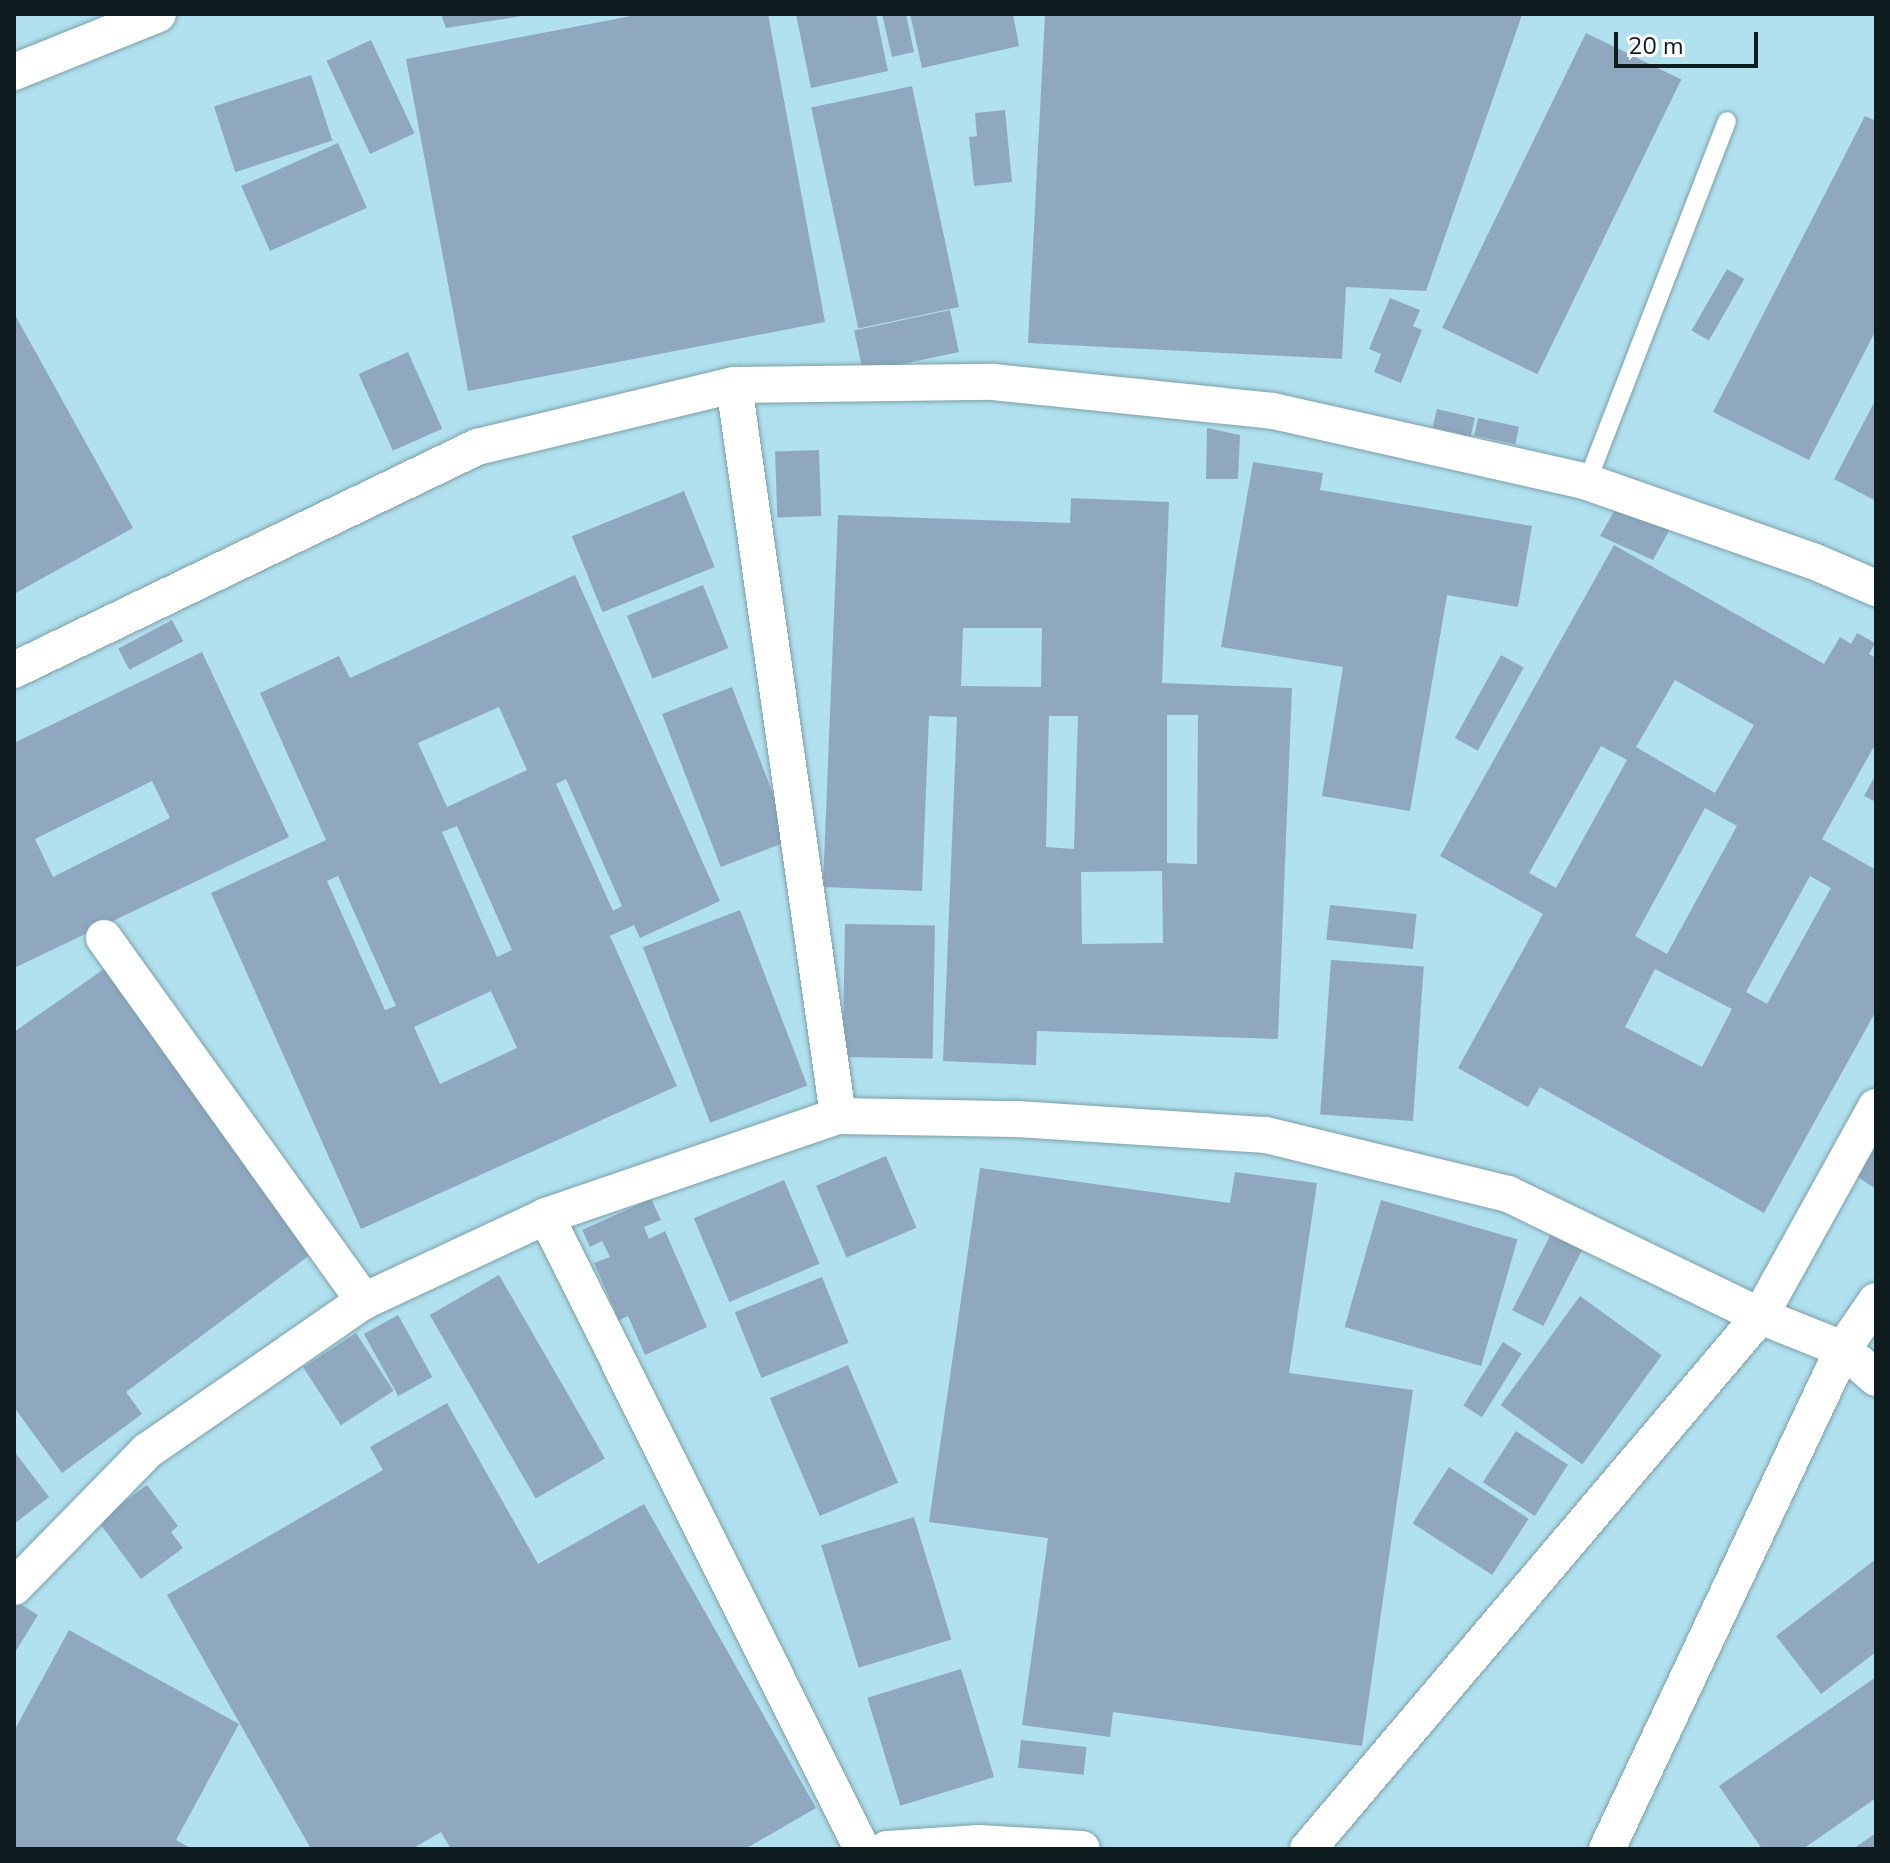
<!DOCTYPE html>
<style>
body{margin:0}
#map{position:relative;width:1890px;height:1863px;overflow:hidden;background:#c5ebf6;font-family:"Nunito Sans",sans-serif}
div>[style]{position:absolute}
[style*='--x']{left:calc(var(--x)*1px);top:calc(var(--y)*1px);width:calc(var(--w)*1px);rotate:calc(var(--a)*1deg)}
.built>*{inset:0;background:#b1e0ee;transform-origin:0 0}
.building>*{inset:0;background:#90a8bf;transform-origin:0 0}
.roads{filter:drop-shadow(0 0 2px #7ba0aa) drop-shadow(0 0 2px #7ba0aa)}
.service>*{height:18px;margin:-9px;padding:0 9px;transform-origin:9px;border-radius:9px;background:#fff}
.minor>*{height:36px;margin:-18px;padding:0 18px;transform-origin:18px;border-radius:18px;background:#fff}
span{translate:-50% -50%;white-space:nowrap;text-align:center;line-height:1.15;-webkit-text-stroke:6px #fff;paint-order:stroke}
.frame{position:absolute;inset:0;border:16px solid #0e1c20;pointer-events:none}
.scale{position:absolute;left:1614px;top:32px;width:144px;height:36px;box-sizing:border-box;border:4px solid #0e1c20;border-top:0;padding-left:10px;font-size:24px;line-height:28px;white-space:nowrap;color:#0e1c20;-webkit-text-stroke:6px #fff;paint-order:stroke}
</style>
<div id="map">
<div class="built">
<i style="left:14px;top:14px;width:1862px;height:1835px"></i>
</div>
<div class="building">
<i style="clip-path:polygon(441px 14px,522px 14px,522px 16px,446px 28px)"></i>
<i style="clip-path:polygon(642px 14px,768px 14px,825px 322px,468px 391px,406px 59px)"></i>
<i style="clip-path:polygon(796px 14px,876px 14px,888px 71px,811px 88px)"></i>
<i style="clip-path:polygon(882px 14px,906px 14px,914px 52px,892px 57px)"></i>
<i style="clip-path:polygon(910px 14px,1013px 14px,1019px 46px,922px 68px)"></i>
<i style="clip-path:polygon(1045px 14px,1515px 14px,1522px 15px,1426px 291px,1346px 287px,1342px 359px,1028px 343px)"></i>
<i style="left:1586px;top:33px;width:106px;height:328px;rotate:26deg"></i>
<i style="left:371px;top:40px;width:103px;height:49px;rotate:65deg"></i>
<i style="left:311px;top:75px;width:69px;height:102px;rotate:72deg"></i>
<i style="left:912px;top:86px;width:226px;height:103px;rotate:78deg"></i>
<i style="clip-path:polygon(1005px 110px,1012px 182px,974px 186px,969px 137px,977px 136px,975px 113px)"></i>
<i style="clip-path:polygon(1865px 116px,1876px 121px,1876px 330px,1809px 460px,1713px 412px)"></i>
<i style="left:338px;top:143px;width:71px;height:106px;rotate:66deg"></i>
<i style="left:1727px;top:269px;width:20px;height:71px;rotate:30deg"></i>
<i style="clip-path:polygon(1390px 298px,1420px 310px,1413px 326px,1422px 330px,1401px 383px,1374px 372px,1381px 354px,1369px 349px)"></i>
<i style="left:950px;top:310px;width:43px;height:98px;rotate:78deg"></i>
<i style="clip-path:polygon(14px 313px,133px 528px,14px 594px)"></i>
<i style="left:408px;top:352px;width:84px;height:54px;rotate:66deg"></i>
<i style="clip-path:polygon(1876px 399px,1876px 501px,1834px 479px)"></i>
<i style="left:1437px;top:409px;width:39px;height:19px;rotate:13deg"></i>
<i style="left:1478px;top:418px;width:42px;height:18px;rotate:12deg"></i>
<i style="clip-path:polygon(1207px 428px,1240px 435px,1238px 479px,1206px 479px)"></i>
<i style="left:819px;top:450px;width:66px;height:44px;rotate:88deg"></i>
<i style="clip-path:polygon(1253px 462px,1323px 473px,1320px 490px,1532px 526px,1518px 607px,1447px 595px,1410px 811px,1322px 796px,1343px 667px,1221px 647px)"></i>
<i style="left:684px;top:491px;width:82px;height:121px;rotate:68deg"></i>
<i style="clip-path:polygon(evenodd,1071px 498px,1169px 502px,1162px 683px,1292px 688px,1278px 1039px,1037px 1031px,1036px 1065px,943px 1061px,957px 717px,929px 716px,922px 891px,823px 887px,838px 515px,1070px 523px,1071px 498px,963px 628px,1042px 628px,1041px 687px,961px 686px,963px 628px,1071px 498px,1167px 715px,1198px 715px,1197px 864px,1167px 863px,1167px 715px,1071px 498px,1049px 716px,1078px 716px,1074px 849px,1046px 847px,1049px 716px,1071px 498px,1162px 871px,1163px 943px,1082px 944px,1081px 872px,1162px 871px)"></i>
<i style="clip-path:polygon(1621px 499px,1675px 520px,1653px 560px,1600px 536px)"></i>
<i style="clip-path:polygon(evenodd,1614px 545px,1824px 664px,1840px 637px,1851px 644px,1857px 633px,1875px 643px,1869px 654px,1876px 658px,1876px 743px,1822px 839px,1876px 870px,1876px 1011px,1764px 1213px,1540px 1087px,1528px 1107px,1458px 1068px,1543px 914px,1440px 856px,1614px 545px,1675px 680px,1754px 725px,1715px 793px,1636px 747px,1675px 680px,1614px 545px,1601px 746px,1627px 760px,1556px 888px,1529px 873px,1601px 746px,1614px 545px,1705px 808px,1737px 826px,1667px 954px,1635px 936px,1705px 808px,1614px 545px,1810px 876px,1831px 888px,1767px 1004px,1746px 992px,1810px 876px,1614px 545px,1655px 969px,1732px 1009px,1702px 1067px,1625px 1027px,1655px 969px)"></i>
<i style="clip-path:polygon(evenodd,575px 575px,720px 901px,640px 938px,634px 925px,610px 936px,677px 1086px,361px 1229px,211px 893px,326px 840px,260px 693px,339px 656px,350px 678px,575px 575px,499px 707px,527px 770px,447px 807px,418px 743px,499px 707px,575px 575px,566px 779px,622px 906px,613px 911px,556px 784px,566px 779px,575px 575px,457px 826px,512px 950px,497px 957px,442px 832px,457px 826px,575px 575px,338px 876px,396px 1006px,385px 1010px,327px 881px,338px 876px,575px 575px,491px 991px,517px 1048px,440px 1084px,414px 1027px,491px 991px)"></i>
<i style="left:703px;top:585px;width:68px;height:82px;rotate:68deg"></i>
<i style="left:172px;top:620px;width:24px;height:61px;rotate:62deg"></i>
<i style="clip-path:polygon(evenodd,202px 652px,289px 837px,14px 968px,14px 743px,202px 652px,152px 781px,170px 818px,53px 877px,35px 839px,152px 781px)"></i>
<i style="left:1501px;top:655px;width:26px;height:95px;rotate:29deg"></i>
<i style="left:732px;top:687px;width:164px;height:75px;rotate:69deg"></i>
<i style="clip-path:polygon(1876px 774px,1876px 802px,1864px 796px)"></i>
<i style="left:1330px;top:905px;width:87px;height:35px;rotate:6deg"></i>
<i style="left:740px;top:910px;width:188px;height:104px;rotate:69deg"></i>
<i style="left:845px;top:924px;width:90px;height:133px;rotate:1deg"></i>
<i style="left:1331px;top:960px;width:93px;height:155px;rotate:4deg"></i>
<i style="clip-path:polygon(114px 962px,322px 1246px,126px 1392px,142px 1414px,62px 1473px,14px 1407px,14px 1032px)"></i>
<i style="clip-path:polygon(1876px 1128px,1876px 1189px,1850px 1172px)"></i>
<i style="left:886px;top:1156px;width:78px;height:76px;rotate:67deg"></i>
<i style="clip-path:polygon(980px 1168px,1230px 1203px,1235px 1172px,1317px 1183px,1289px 1373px,1413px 1390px,1362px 1746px,1113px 1712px,1110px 1737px,1022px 1725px,1048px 1538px,929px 1522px)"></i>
<i style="left:784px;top:1180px;width:91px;height:98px;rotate:67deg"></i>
<i style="clip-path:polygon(651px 1199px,661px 1220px,644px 1227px,649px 1239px,665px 1231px,707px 1327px,645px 1355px,628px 1316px,619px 1320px,594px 1263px,610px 1257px,602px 1241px,590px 1247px,582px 1230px)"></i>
<i style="left:1381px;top:1200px;width:142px;height:132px;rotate:16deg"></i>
<i style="left:1553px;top:1230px;width:35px;height:90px;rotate:27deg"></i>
<i style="left:499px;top:1275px;width:212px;height:80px;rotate:60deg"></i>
<i style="left:822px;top:1277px;width:71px;height:94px;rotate:68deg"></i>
<i style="left:1580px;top:1296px;width:101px;height:135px;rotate:36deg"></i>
<i style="left:398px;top:1315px;width:71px;height:39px;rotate:61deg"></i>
<i style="left:356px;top:1333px;width:69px;height:63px;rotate:57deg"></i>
<i style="left:1503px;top:1342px;width:22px;height:75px;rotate:32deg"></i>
<i style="left:848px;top:1365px;width:128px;height:85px;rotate:67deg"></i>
<i style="clip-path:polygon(447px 1403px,538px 1564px,644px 1504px,816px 1808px,745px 1849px,451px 1849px,441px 1832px,412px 1849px,311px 1849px,167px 1595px,383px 1470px,370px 1447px)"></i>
<i style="left:1516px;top:1431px;width:62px;height:61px;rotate:33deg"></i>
<i style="clip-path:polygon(14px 1451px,49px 1497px,14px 1524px)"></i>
<i style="left:1449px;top:1467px;width:95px;height:67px;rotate:33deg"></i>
<i style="clip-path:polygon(147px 1485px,178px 1526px,171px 1532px,183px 1548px,141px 1579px,98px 1521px)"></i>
<i style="left:914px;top:1517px;width:128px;height:97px;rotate:73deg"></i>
<i style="clip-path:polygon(1876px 1559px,1876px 1652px,1821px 1694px,1776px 1636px)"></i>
<i style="clip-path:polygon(14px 1600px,38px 1615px,14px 1654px)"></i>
<i style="clip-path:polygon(69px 1630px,239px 1724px,176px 1840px,192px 1849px,14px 1849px,14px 1731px)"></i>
<i style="left:961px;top:1669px;width:113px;height:98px;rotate:73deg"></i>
<i style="clip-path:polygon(1876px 1677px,1876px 1798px,1803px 1849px,1762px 1849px,1719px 1786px)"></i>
<i style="left:1021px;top:1740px;width:66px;height:28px;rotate:6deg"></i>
<i style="clip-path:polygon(1876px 1833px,1876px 1849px,1853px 1849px)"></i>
</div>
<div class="roads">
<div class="service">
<i style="--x:1587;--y:482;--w:387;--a:-68.8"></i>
</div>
<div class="minor">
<i style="--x:14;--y:72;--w:155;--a:-21.9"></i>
<i style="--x:734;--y:385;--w:738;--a:81.9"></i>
<i style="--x:14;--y:670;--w:514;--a:-25.72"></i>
<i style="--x:477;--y:447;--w:264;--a:-13.6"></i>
<i style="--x:734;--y:385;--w:259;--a:-0.7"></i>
<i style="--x:993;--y:382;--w:281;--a:5.9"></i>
<i style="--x:1273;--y:411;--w:322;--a:12.7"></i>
<i style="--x:1587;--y:482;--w:239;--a:19.3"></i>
<i style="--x:1813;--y:561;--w:69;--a:23.2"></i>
<i style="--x:104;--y:938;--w:447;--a:54.4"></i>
<i style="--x:546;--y:1216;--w:707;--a:63.47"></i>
<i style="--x:14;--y:1587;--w:190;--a:-45.6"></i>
<i style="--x:147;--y:1451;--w:264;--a:-34.7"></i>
<i style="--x:364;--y:1301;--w:201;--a:-25"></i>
<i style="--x:546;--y:1216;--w:309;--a:-18.9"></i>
<i style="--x:838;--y:1116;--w:179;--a:1"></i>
<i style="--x:1017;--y:1119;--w:250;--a:3.7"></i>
<i style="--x:1266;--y:1135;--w:249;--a:13.7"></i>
<i style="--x:1508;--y:1194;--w:280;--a:25.8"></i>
<i style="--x:1760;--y:1316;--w:89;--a:21.7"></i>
<i style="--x:1843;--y:1349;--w:44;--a:41.3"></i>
<i style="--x:887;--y:1849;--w:92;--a:-3.7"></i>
<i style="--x:979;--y:1843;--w:103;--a:3.3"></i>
<i style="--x:1308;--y:1849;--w:699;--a:-49.7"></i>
<i style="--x:1760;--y:1316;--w:239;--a:-61"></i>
<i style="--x:1607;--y:1849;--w:553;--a:-64.73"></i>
<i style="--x:1843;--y:1349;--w:58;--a:-55.5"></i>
</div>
</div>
<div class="frame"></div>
<div class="scale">20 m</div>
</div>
